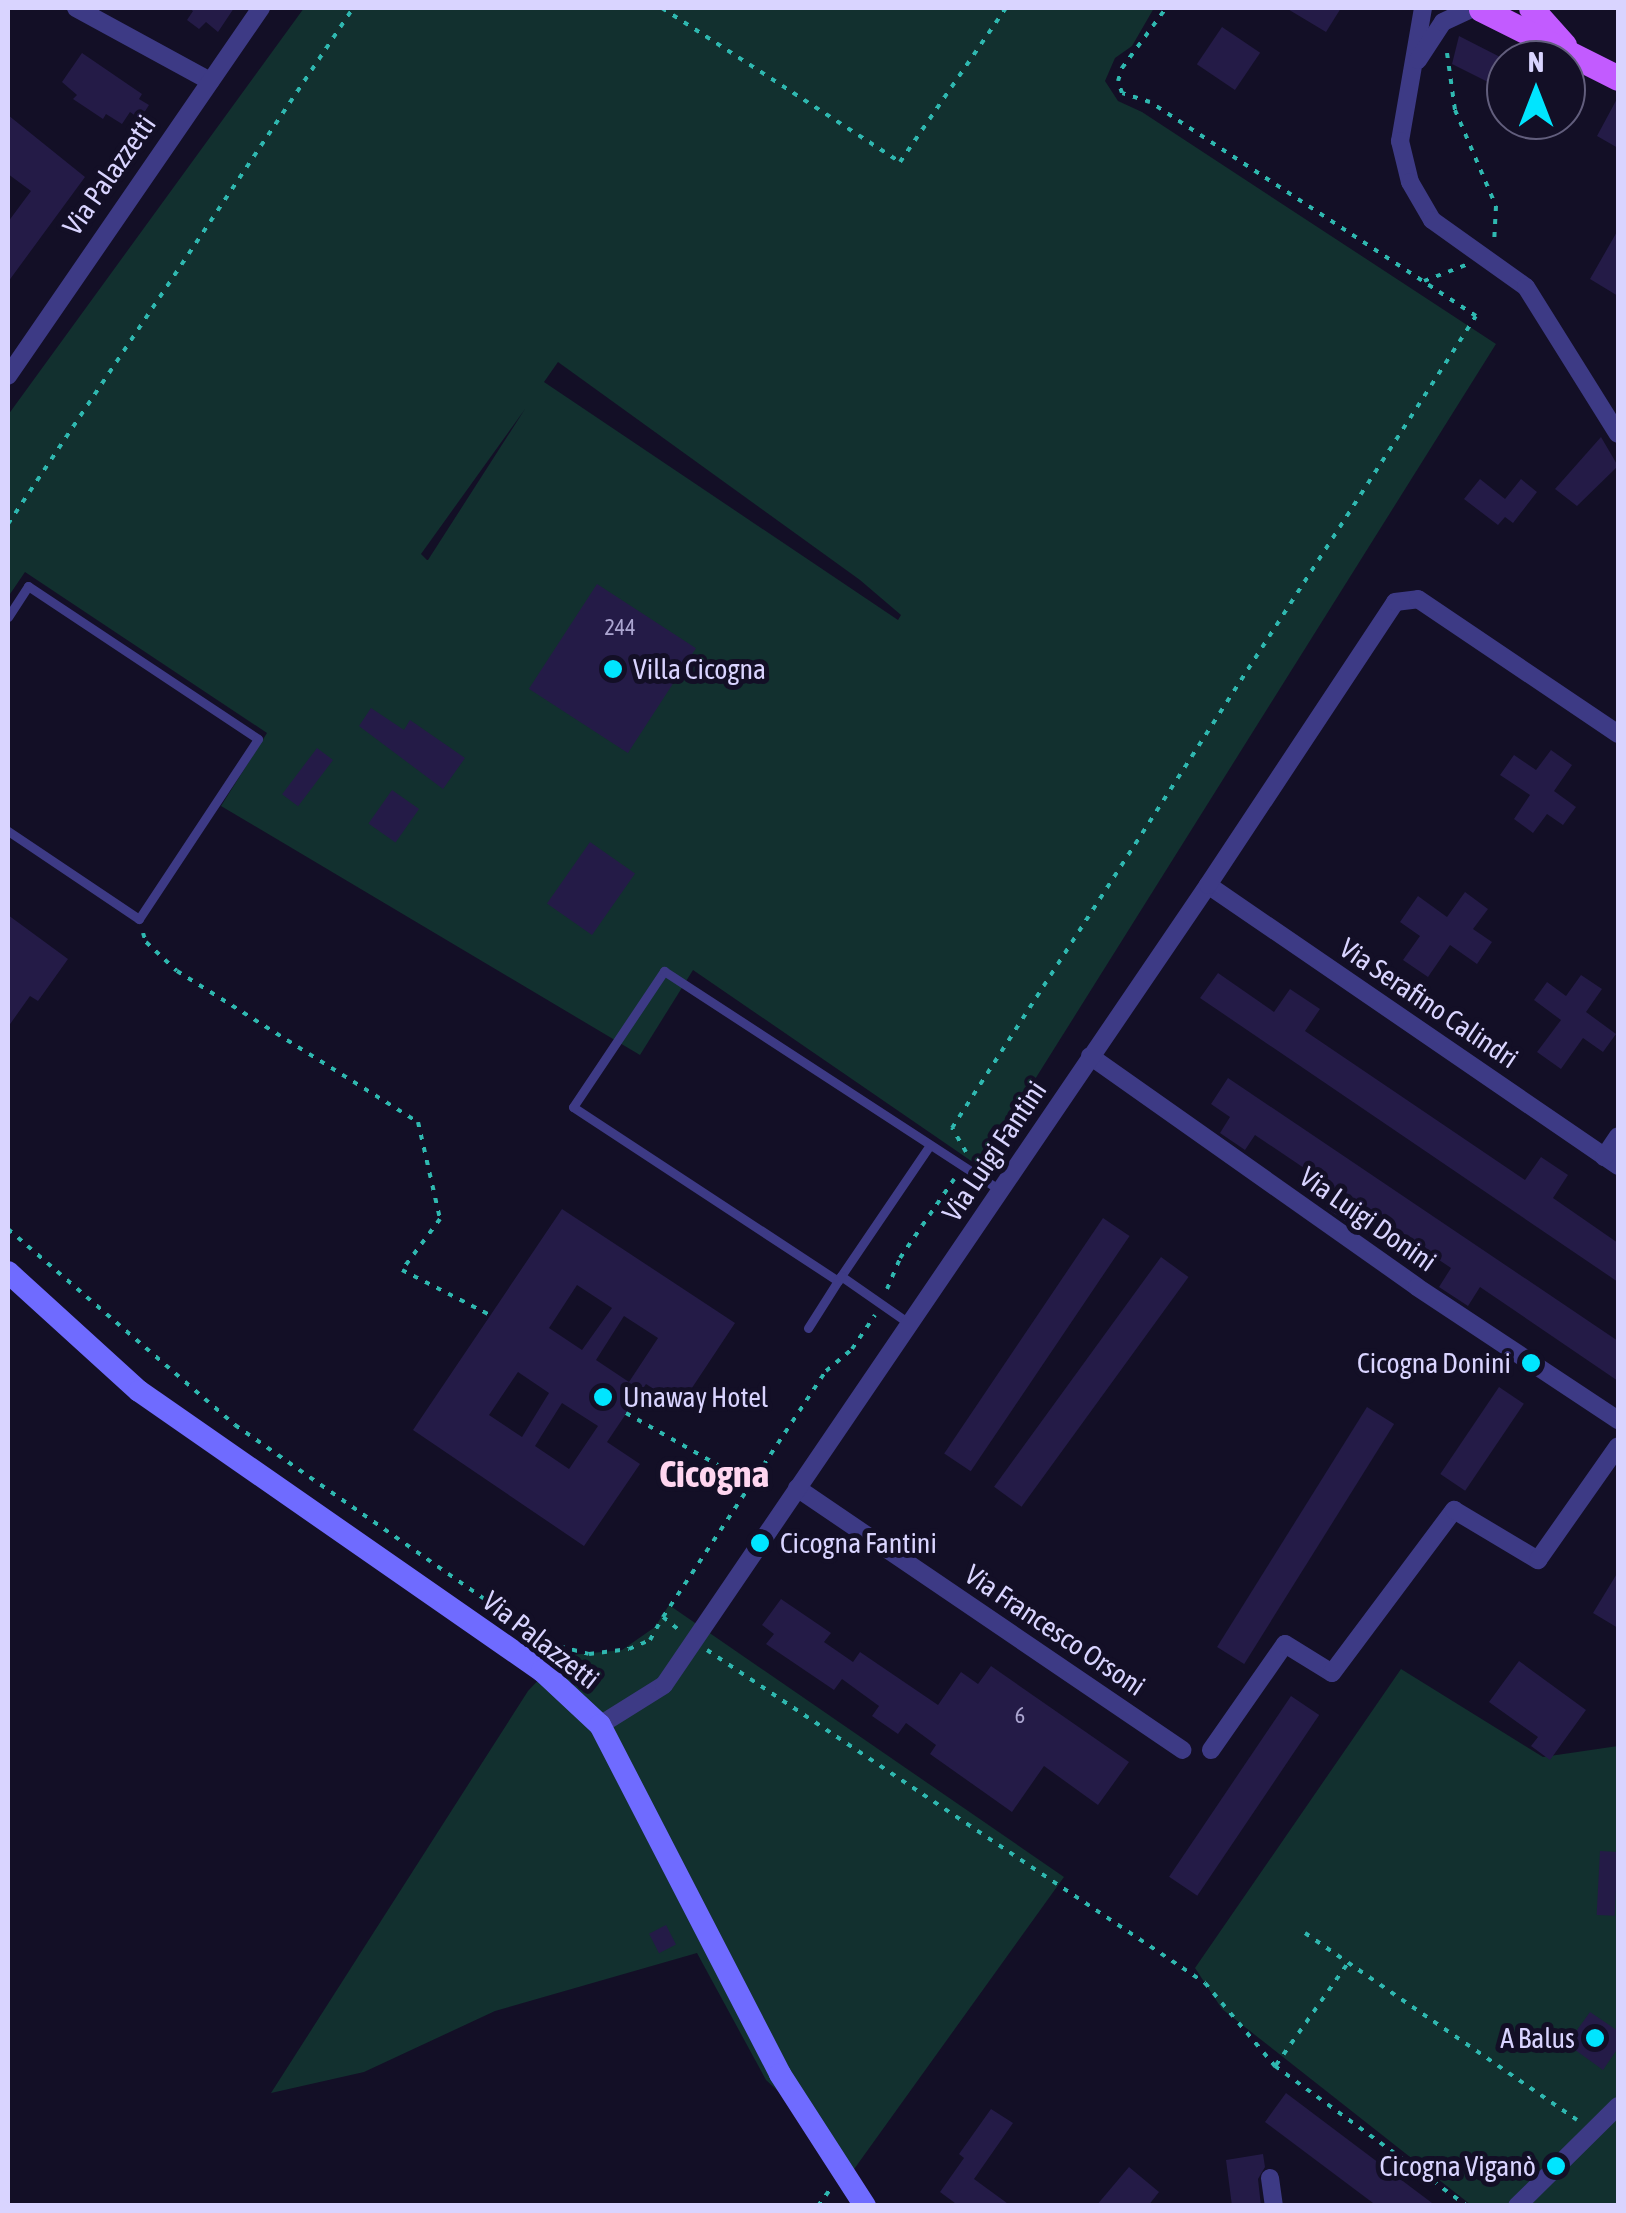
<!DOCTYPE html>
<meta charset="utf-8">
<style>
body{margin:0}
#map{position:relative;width:1626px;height:2213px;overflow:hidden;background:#130f26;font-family:"Asap Condensed",sans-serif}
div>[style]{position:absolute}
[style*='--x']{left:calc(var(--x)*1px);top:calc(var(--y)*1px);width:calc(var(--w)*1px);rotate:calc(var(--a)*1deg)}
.green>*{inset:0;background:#12302f}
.building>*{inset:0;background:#241b47;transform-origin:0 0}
.path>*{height:4px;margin-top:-2px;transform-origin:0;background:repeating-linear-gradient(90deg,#2fb8b0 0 5px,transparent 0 13px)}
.lane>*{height:9px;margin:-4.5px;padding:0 4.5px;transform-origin:4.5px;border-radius:4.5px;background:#3d3a85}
.street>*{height:18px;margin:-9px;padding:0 9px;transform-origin:9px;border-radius:9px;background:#3d3a85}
.secondary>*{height:22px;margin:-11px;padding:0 11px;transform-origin:11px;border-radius:11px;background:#6f6bff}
.primary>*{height:25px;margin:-12.5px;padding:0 12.5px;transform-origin:12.5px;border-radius:12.5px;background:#c25bff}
.dots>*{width:28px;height:28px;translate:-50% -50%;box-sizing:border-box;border:5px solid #130f26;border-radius:50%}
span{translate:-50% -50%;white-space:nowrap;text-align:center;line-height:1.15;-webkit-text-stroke:10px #130f26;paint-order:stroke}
.number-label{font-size:22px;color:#aca6d1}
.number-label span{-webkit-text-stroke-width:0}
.street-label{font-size:28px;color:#d9d4ff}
.poi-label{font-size:28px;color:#d9d4ff}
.left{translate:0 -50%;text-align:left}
.right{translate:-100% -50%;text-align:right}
.district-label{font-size:38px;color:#ffd6f0;font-weight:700}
.frame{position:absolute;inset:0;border:10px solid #d9d4ff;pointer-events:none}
.north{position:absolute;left:1486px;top:40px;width:100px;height:100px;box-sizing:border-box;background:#130f26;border:2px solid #625e7d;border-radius:50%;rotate:0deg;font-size:28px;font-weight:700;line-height:40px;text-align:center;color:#d9d4ff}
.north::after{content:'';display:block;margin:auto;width:35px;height:45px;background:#00e5ff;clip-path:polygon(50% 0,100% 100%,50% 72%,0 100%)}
</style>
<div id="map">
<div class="green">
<i style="clip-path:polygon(evenodd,304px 8px,1154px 8px,1132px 46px,1115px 58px,1105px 81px,1118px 101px,1142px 112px,1496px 344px,980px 1167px,693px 970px,640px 1055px,221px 806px,267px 733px,25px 572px,8px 597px,8px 415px,304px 8px,558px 362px,860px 580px,901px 615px,898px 620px,544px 382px,558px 362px,304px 8px,525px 409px,428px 560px,427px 560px,421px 554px,525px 409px)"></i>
<i style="clip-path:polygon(669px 1605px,1064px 1877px,847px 2179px,793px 2105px,766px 2080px,697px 1953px,495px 2011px,364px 2072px,271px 2093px,528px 1691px,561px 1656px,622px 1650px,655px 1627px)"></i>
<i style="clip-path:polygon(1401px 1669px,1543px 1757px,1618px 1746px,1618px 2205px,1471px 2205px,1222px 2009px,1195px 1968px)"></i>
</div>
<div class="building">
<i style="clip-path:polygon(189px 8px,234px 8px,218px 32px,206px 22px,199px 29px,187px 20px,193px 11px)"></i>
<i style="clip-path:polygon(1286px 8px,1341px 8px,1326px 32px)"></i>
<i style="left:1222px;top:27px;width:46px;height:45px;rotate:34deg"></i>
<i style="clip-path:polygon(1459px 36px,1506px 60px,1506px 91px,1452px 64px)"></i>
<i style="clip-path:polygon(82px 53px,142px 94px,139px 99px,149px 105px,140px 119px,130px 112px,122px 124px,106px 114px,103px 119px,73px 99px,77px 95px,62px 82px)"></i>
<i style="clip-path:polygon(1618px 97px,1618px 148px,1597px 136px)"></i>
<i style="clip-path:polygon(8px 115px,85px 177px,8px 282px,8px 222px,31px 191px,8px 174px)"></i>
<i style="clip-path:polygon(1618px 230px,1618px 296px,1590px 279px)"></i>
<i style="clip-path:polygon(1601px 437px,1618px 466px,1577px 506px,1555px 489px)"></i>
<i style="clip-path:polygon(1480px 479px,1505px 499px,1521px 479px,1537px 492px,1513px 523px,1505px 517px,1498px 525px,1464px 499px)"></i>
<i style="left:597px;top:584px;width:118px;height:125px;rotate:33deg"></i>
<i style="clip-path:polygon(371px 708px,404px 730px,410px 720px,465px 758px,443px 789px,359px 726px)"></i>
<i style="left:317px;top:748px;width:20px;height:58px;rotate:37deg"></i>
<i style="clip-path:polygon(1551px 750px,1572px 765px,1554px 791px,1576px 807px,1563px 825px,1547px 814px,1533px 833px,1514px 819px,1530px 795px,1500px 775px,1514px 755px,1536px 770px)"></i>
<i style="left:392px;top:790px;width:33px;height:41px;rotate:35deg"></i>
<i style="left:590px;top:842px;width:55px;height:75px;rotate:35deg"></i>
<i style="clip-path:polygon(1465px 892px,1488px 909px,1473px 929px,1492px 942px,1477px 964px,1450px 945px,1428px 977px,1403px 960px,1420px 936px,1400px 922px,1418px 896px,1447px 917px)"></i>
<i style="clip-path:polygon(8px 915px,68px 959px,38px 1001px,30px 996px,8px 1027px)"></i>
<i style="clip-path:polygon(1218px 973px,1274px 1012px,1290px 989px,1320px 1009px,1305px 1031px,1525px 1180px,1541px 1157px,1568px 1175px,1553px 1198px,1618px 1243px,1618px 1282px,1200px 998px)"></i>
<i style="clip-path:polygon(1581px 975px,1602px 989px,1586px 1012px,1616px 1034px,1603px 1052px,1583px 1038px,1561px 1069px,1537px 1052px,1561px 1020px,1534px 1000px,1547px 982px,1566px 996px)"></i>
<i style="clip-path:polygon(1228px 1078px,1618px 1341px,1618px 1381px,1480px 1287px,1468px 1306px,1439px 1287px,1451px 1268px,1365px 1210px,1354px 1227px,1326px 1208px,1338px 1191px,1255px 1135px,1245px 1150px,1220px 1133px,1230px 1117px,1211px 1104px)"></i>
<i style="clip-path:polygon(evenodd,562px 1209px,735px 1323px,680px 1406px,646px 1384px,607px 1442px,640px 1464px,584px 1546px,413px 1430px,562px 1209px,577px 1285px,612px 1308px,582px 1350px,549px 1328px,577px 1285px,562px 1209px,624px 1316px,658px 1338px,629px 1382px,596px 1360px,624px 1316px,562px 1209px,518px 1372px,549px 1393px,522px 1437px,489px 1415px,518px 1372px,562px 1209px,562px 1403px,598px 1426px,569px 1469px,535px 1446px,562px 1403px)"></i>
<i style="left:1103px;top:1218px;width:32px;height:284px;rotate:34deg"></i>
<i style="left:1161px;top:1257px;width:34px;height:284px;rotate:36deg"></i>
<i style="left:1499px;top:1387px;width:30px;height:105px;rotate:34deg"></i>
<i style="left:1367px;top:1407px;width:32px;height:283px;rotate:32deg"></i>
<i style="clip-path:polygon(1618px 1572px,1618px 1628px,1593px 1613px)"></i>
<i style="clip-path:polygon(781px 1599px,831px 1633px,824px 1642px,853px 1662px,860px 1652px,938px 1705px,961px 1672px,978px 1684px,991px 1666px,1129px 1762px,1098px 1805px,1044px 1766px,1012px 1812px,930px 1754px,936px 1745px,906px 1723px,898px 1734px,872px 1716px,879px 1706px,842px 1679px,834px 1690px,766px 1644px,774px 1634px,762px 1625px)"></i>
<i style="clip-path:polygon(1519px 1661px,1586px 1710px,1550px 1760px,1531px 1746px,1538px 1737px,1489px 1702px)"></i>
<i style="left:1291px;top:1696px;width:34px;height:218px;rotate:34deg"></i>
<i style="left:1600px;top:1851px;width:18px;height:64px;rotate:3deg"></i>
<i style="left:666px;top:1925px;width:22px;height:19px;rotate:63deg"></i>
<i style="clip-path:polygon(1590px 2012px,1618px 2031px,1618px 2048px,1603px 2070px,1567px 2044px)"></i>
<i style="clip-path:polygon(1286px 2093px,1436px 2206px,1377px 2206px,1265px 2122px)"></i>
<i style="clip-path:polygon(991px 2109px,1013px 2123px,974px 2179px,1011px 2206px,959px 2206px,940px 2192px,964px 2158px,959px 2154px)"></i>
<i style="clip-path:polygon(1263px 2154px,1265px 2167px,1258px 2179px,1261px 2206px,1232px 2206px,1226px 2160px)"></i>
<i style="clip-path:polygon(1129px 2167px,1159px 2192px,1148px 2206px,1096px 2206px)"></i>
</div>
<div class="path">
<i style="--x:662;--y:8;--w:283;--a:32.9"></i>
<i style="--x:900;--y:162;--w:187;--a:-55.5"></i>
<i style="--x:1447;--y:53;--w:58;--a:82"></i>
<i style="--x:1455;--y:110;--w:104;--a:66.9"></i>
<i style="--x:1496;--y:206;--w:33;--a:93"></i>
<i style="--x:1424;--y:281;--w:45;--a:-20.9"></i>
<i style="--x:8;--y:524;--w:621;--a:-56.23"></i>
<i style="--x:143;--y:933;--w:9;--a:72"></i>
<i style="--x:146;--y:942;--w:42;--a:43.1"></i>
<i style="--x:177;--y:971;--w:284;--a:32.1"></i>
<i style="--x:418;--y:1122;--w:99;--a:77.2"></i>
<i style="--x:440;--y:1219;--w:64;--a:126.7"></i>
<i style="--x:402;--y:1270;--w:101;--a:27.1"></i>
<i style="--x:966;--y:1152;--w:28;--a:-120"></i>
<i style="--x:952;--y:1128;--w:966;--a:-57.17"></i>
<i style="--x:1476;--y:316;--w:390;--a:-146.7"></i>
<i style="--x:1150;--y:102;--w:29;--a:-162"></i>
<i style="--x:1122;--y:93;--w:13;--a:-108"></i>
<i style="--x:1118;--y:81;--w:14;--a:-73"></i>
<i style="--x:1122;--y:68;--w:74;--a:-53.7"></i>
<i style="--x:8;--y:1229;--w:300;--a:40.8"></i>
<i style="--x:235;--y:1425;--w:381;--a:34.9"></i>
<i style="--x:547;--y:1643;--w:43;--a:14.7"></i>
<i style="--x:589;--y:1654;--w:40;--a:-7.1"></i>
<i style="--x:629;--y:1649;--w:23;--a:-23"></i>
<i style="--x:650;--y:1640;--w:26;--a:-61"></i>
<i style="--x:663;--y:1617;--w:21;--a:39"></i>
<i style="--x:887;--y:1289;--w:34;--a:-67"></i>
<i style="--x:900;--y:1258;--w:96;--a:-55.6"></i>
<i style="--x:626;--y:1413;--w:106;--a:29.5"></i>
<i style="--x:663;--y:1617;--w:295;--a:-56.5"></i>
<i style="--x:826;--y:1371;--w:34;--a:-40"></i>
<i style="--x:852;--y:1349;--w:41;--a:-55.9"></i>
<i style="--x:707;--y:1650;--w:599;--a:33.77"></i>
<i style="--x:1205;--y:1983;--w:109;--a:49.9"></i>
<i style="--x:1275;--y:2066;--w:238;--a:36.1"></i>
<i style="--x:1305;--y:1933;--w:330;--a:34.5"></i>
<i style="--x:1276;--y:2065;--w:125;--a:-54.8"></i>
<i style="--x:818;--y:2206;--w:22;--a:-54"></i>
</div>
<div class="lane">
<i style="--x:8;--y:617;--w:37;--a:-57"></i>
<i style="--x:28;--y:586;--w:276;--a:33.6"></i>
<i style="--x:258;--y:739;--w:216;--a:123.5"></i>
<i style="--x:139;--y:919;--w:158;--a:-146.1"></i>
<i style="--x:841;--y:1276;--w:158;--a:-55.8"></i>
<i style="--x:838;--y:1281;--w:317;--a:-146.7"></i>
<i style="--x:573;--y:1107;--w:164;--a:-56.2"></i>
<i style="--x:664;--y:971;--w:401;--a:33.1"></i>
<i style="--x:808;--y:1328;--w:62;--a:-57.6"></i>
<i style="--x:841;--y:1276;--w:84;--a:34.8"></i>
</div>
<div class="street">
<i style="--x:76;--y:8;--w:153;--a:28.6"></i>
<i style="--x:1423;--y:8;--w:135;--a:99.8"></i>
<i style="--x:1400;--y:141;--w:42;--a:76.3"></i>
<i style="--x:1410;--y:182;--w:44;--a:59.9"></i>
<i style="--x:1432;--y:220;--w:115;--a:35.5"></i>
<i style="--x:1526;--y:287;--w:173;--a:58"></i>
<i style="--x:1418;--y:60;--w:45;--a:-56.7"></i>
<i style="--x:1443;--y:22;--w:29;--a:-25"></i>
<i style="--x:8;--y:376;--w:447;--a:-55.5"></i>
<i style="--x:1208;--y:885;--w:497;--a:34.4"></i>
<i style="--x:1090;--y:1056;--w:400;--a:35.2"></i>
<i style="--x:1417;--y:1287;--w:241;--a:33.5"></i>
<i style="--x:1604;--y:1157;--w:25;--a:-56"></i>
<i style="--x:797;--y:1488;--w:466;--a:34.2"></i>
<i style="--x:600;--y:1725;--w:75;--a:-32"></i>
<i style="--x:664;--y:1685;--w:967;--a:-55.78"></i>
<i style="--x:1208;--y:885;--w:339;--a:-56.5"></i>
<i style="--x:1395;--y:602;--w:23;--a:-7"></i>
<i style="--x:1418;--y:599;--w:241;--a:34"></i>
<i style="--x:1211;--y:1750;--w:129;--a:-55.1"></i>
<i style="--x:1285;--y:1644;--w:55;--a:31.7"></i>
<i style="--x:1332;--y:1673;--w:204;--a:-53.2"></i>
<i style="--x:1454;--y:1510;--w:98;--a:30.8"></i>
<i style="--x:1538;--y:1560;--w:139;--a:-54.9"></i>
<i style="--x:1270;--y:2178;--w:28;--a:82"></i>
<i style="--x:1517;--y:2206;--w:142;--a:-44.7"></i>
</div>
<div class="secondary">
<i style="--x:8;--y:1272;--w:177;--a:42.3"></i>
<i style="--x:139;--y:1391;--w:491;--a:34.8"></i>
<i style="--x:542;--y:1671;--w:79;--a:43"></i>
<i style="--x:600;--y:1725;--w:393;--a:62.7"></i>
<i style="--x:780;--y:2074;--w:157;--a:57.2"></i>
</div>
<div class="primary">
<i style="--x:1531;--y:8;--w:50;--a:48.3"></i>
<i style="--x:1481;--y:9;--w:153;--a:26.7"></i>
</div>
<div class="dots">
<i style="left:613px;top:669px;background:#00e5ff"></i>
<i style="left:1531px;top:1363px;background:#00e5ff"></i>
<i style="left:603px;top:1397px;background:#00e5ff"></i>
<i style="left:760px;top:1543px;background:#00e5ff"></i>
<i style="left:1595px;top:2038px;background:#00e5ff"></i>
<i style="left:1556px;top:2166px;background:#00e5ff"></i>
</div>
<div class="number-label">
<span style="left:620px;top:628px">244</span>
<span style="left:1020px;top:1716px">6</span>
</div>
<div class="street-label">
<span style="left:109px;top:175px;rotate:-55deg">Via Palazzetti</span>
<span style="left:1429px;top:1003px;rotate:34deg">Via Serafino Calindri</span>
<span style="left:994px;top:1151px;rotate:-56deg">Via Luigi Fantini</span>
<span style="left:1368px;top:1219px;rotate:35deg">Via Luigi Donini</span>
<span style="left:1055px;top:1630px;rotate:34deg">Via Francesco Orsoni</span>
<span style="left:541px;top:1640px;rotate:38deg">Via Palazzetti</span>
</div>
<div class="poi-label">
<span class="left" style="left:633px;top:669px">Villa Cicogna</span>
<span class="right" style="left:1511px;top:1363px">Cicogna Donini</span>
<span class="left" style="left:623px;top:1397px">Unaway Hotel</span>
<span class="left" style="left:780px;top:1543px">Cicogna Fantini</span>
<span class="right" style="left:1575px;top:2038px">A Balus</span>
<span class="right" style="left:1536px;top:2166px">Cicogna Viganò</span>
</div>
<div class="district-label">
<span style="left:714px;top:1474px">Cicogna</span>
</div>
<div class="frame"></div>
<div class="north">N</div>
</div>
